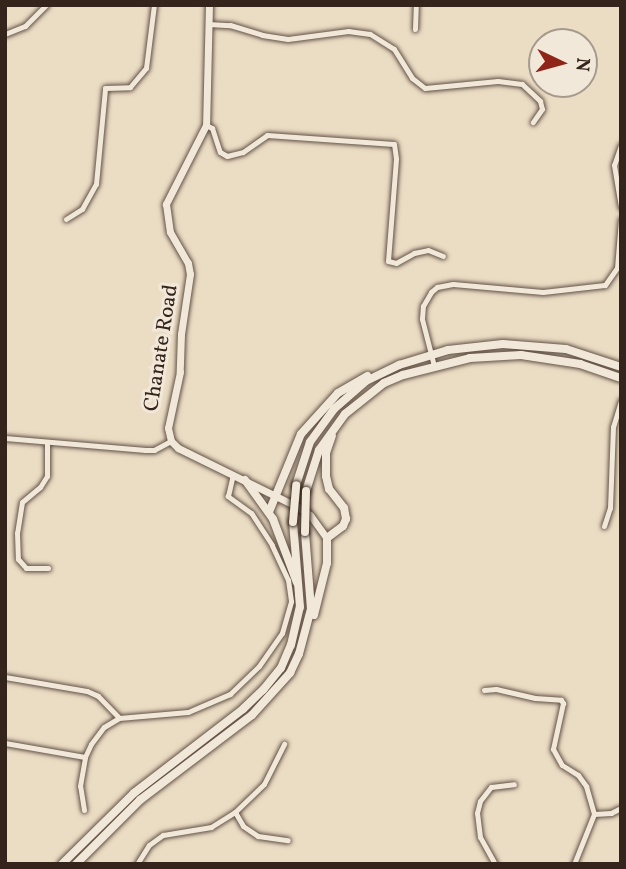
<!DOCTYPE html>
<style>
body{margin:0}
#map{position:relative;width:626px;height:869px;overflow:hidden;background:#ebdcc4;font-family:Vollkorn,serif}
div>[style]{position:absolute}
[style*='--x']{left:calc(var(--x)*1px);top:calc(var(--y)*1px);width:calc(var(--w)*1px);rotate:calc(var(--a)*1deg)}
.roads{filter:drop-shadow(0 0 2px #625246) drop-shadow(0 0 2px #625246)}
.minor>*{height:5px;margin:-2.5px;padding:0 2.5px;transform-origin:2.5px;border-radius:2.5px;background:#f2e8d9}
.tertiary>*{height:7px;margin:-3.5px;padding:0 3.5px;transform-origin:3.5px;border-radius:3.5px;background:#f2e8d9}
.secondary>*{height:8px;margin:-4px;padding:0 4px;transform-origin:4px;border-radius:4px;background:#f2e8d9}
.bridges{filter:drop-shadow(0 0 2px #34241c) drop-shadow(0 0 2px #34241c)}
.secondary-bridge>*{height:8px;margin:-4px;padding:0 4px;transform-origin:4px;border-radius:4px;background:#f2e8d9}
span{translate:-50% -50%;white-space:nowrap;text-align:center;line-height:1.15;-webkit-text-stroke:6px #f2e8d9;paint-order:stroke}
.street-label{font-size:21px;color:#34241c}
.frame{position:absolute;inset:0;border:7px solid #34241c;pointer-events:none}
.north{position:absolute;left:528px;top:28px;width:70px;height:70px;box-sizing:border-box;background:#f2e8d9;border:2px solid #a69a8d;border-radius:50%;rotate:95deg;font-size:19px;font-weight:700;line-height:28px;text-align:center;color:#34241c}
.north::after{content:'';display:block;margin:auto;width:24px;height:32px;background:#8f2418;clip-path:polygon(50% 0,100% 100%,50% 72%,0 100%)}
</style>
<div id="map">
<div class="roads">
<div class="minor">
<i style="--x:208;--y:24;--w:22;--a:3"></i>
<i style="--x:230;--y:25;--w:34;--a:17"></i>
<i style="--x:262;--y:35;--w:26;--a:9"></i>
<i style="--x:288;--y:39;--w:61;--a:-7.6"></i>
<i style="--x:348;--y:31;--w:22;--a:8"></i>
<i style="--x:370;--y:34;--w:28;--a:32"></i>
<i style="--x:394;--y:49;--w:34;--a:58"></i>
<i style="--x:412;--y:78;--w:16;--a:38"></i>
<i style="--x:425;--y:88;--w:73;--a:-5.5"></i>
<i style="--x:498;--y:81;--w:24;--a:7"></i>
<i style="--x:522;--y:84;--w:25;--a:43"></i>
<i style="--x:540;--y:101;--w:8;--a:76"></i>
<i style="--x:542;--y:109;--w:16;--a:125"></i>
<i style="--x:415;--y:29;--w:24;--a:-88"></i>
<i style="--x:5;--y:34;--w:22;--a:-22"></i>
<i style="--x:25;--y:26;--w:30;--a:-45"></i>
<i style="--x:206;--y:125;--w:7;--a:27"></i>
<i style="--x:212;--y:128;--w:25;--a:72"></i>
<i style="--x:220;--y:152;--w:8;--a:30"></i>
<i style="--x:227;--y:156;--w:16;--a:-14"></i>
<i style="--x:243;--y:152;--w:29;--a:-35"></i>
<i style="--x:267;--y:135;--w:127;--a:4.1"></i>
<i style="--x:394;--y:144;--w:15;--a:82"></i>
<i style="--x:396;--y:159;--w:102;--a:94.5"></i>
<i style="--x:388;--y:261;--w:8;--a:14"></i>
<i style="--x:396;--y:263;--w:21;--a:-29"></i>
<i style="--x:414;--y:253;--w:14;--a:-12"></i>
<i style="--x:428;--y:250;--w:16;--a:22"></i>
<i style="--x:621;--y:145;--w:21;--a:109"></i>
<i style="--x:614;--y:165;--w:43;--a:80.5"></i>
<i style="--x:66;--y:219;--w:19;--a:-32"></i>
<i style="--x:82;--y:209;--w:29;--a:-61"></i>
<i style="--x:96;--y:184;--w:96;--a:-84.6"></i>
<i style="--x:105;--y:88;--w:25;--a:-2"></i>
<i style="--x:130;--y:87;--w:25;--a:-50"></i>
<i style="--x:146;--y:68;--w:64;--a:-82.8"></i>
<i style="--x:434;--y:366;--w:49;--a:-104.3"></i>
<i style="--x:422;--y:319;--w:13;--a:-86"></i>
<i style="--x:423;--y:306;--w:16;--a:-60"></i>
<i style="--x:431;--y:292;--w:8;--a:-40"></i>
<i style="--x:437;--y:287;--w:16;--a:-11"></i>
<i style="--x:453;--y:284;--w:90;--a:5.1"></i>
<i style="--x:543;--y:292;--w:62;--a:-6.4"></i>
<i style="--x:605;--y:285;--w:21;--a:-55"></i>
<i style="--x:617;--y:268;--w:49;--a:-85.3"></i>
<i style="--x:5;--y:438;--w:141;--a:4.9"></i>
<i style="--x:145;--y:450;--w:9;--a:0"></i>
<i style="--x:154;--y:450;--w:19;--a:-28"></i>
<i style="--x:47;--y:442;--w:34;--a:90"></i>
<i style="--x:47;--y:476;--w:13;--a:122"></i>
<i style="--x:40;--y:487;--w:23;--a:140"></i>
<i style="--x:22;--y:502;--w:31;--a:99"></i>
<i style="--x:17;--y:533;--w:26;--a:88"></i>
<i style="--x:18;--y:559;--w:12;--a:48"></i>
<i style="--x:26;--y:568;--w:22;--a:0"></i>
<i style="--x:604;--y:526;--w:19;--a:-72"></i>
<i style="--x:610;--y:508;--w:81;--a:-87.9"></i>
<i style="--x:613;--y:427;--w:28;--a:-73"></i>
<i style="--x:5;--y:677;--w:83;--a:9.7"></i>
<i style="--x:87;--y:691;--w:12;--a:24"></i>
<i style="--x:98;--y:696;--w:30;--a:46"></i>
<i style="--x:484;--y:690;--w:12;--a:-5"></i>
<i style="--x:496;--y:689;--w:40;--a:13"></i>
<i style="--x:535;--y:698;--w:26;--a:4"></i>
<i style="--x:561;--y:700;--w:4;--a:56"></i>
<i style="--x:563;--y:703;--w:47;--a:102.3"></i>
<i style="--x:553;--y:749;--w:18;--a:61"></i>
<i style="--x:562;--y:765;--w:19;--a:32"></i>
<i style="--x:578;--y:775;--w:14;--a:54"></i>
<i style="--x:586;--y:786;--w:29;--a:74"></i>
<i style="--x:594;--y:814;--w:54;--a:111.8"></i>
<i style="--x:5;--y:743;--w:81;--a:9.9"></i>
<i style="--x:84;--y:810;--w:24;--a:-99"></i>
<i style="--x:80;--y:786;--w:29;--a:-80"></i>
<i style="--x:85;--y:757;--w:14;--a:-65"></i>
<i style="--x:91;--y:744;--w:21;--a:-53"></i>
<i style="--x:104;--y:727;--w:17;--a:-31"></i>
<i style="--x:119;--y:718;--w:69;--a:-5"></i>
<i style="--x:188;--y:712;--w:46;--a:-23.2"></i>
<i style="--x:230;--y:694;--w:40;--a:-44"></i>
<i style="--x:259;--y:666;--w:40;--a:-55.1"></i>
<i style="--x:282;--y:633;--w:33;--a:-74"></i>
<i style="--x:291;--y:601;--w:21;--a:-98"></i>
<i style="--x:288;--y:580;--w:38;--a:-115"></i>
<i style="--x:272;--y:545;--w:38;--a:-123"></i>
<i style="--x:251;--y:513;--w:29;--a:-144"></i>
<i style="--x:228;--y:496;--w:22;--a:-77"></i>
<i style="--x:235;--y:812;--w:16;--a:60"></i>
<i style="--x:243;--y:826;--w:18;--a:34"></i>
<i style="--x:258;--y:836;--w:30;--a:8"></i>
<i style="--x:594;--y:814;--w:17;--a:-3"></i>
<i style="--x:611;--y:813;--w:11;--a:-27"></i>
<i style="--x:137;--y:864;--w:22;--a:-58"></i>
<i style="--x:149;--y:845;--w:17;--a:-36"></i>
<i style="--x:163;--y:835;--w:49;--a:-9.5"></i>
<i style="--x:211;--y:827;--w:28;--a:-32"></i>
<i style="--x:235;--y:812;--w:40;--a:-44"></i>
<i style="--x:264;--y:784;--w:45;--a:-63.4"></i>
<i style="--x:495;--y:864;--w:31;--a:-119"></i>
<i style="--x:480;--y:837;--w:24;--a:-97"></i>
<i style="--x:477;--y:813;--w:12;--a:-76"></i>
<i style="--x:480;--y:801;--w:18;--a:-52"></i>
<i style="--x:491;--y:787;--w:23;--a:-7"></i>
</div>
<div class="tertiary">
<i style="--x:209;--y:5;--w:120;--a:91.4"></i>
<i style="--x:206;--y:125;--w:89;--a:116.9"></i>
<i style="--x:166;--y:204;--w:28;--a:82"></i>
<i style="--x:170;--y:232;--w:36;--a:60"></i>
<i style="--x:188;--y:263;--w:11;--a:80"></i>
<i style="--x:190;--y:274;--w:61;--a:98.5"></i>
<i style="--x:181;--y:334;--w:38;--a:92"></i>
<i style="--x:180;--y:372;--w:57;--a:102.1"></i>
<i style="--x:168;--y:428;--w:13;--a:77"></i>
<i style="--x:171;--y:441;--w:10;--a:45"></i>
<i style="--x:178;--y:448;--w:134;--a:26.2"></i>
<i style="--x:298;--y:507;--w:14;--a:34"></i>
<i style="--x:310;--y:515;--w:29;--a:54"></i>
</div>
<div class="secondary">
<i style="--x:245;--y:480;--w:48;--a:54.3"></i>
<i style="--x:273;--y:519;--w:68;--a:69.4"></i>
<i style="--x:296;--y:485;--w:45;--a:-72"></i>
<i style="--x:310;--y:442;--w:41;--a:-54"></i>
<i style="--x:334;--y:409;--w:43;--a:-41.2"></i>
<i style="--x:366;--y:381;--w:37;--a:-26"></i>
<i style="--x:399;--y:365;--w:51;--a:-17"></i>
<i style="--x:448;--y:350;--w:55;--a:-6.2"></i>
<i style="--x:503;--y:344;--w:63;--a:4.5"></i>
<i style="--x:566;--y:349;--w:58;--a:18.1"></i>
<i style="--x:306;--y:491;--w:43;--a:-72.4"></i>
<i style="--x:319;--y:450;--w:44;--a:-54.2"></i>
<i style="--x:345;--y:414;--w:50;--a:-38.5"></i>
<i style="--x:384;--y:383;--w:21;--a:-23"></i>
<i style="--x:403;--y:375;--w:69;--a:-14.2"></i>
<i style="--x:470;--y:358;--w:51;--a:-3.4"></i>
<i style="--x:521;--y:355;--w:60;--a:8.7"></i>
<i style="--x:580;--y:364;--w:43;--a:18.9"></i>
<i style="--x:269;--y:512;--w:84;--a:-67.7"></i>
<i style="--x:301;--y:434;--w:55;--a:-47.9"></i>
<i style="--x:338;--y:393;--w:34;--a:-30"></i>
<i style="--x:314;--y:615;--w:54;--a:-76"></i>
<i style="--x:327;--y:563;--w:25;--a:-90"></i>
<i style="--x:327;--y:538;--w:20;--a:-37"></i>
<i style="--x:343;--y:526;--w:8;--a:-67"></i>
<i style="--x:346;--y:519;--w:11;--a:-100"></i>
<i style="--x:344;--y:508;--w:24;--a:-128"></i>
<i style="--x:329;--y:489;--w:13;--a:-103"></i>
<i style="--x:326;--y:476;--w:23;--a:-90"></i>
<i style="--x:326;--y:453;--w:18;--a:-71"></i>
<i style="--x:62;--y:864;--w:101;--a:-44.6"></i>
<i style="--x:134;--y:793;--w:138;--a:-37.6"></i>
<i style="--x:243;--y:709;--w:28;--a:-44"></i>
<i style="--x:263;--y:690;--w:28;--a:-51"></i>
<i style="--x:281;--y:668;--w:25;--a:-67"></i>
<i style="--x:291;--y:645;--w:39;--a:-77"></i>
<i style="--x:300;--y:607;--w:85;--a:-94.7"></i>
<i style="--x:76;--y:864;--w:91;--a:-45"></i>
<i style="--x:140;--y:800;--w:141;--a:-37.2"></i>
<i style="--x:252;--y:715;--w:57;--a:-47.9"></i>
<i style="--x:290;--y:673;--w:21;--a:-65"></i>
<i style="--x:299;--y:654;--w:47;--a:-75.1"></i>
<i style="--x:311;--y:609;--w:77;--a:-94.5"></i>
</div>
</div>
<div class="bridges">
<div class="secondary-bridge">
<i style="--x:293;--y:522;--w:37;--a:-85"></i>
<i style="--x:305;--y:532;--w:41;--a:-88.6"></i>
</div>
</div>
<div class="street-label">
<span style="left:162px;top:348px;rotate:-81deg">Chanate Road</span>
</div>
<div class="frame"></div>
<div class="north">N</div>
</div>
